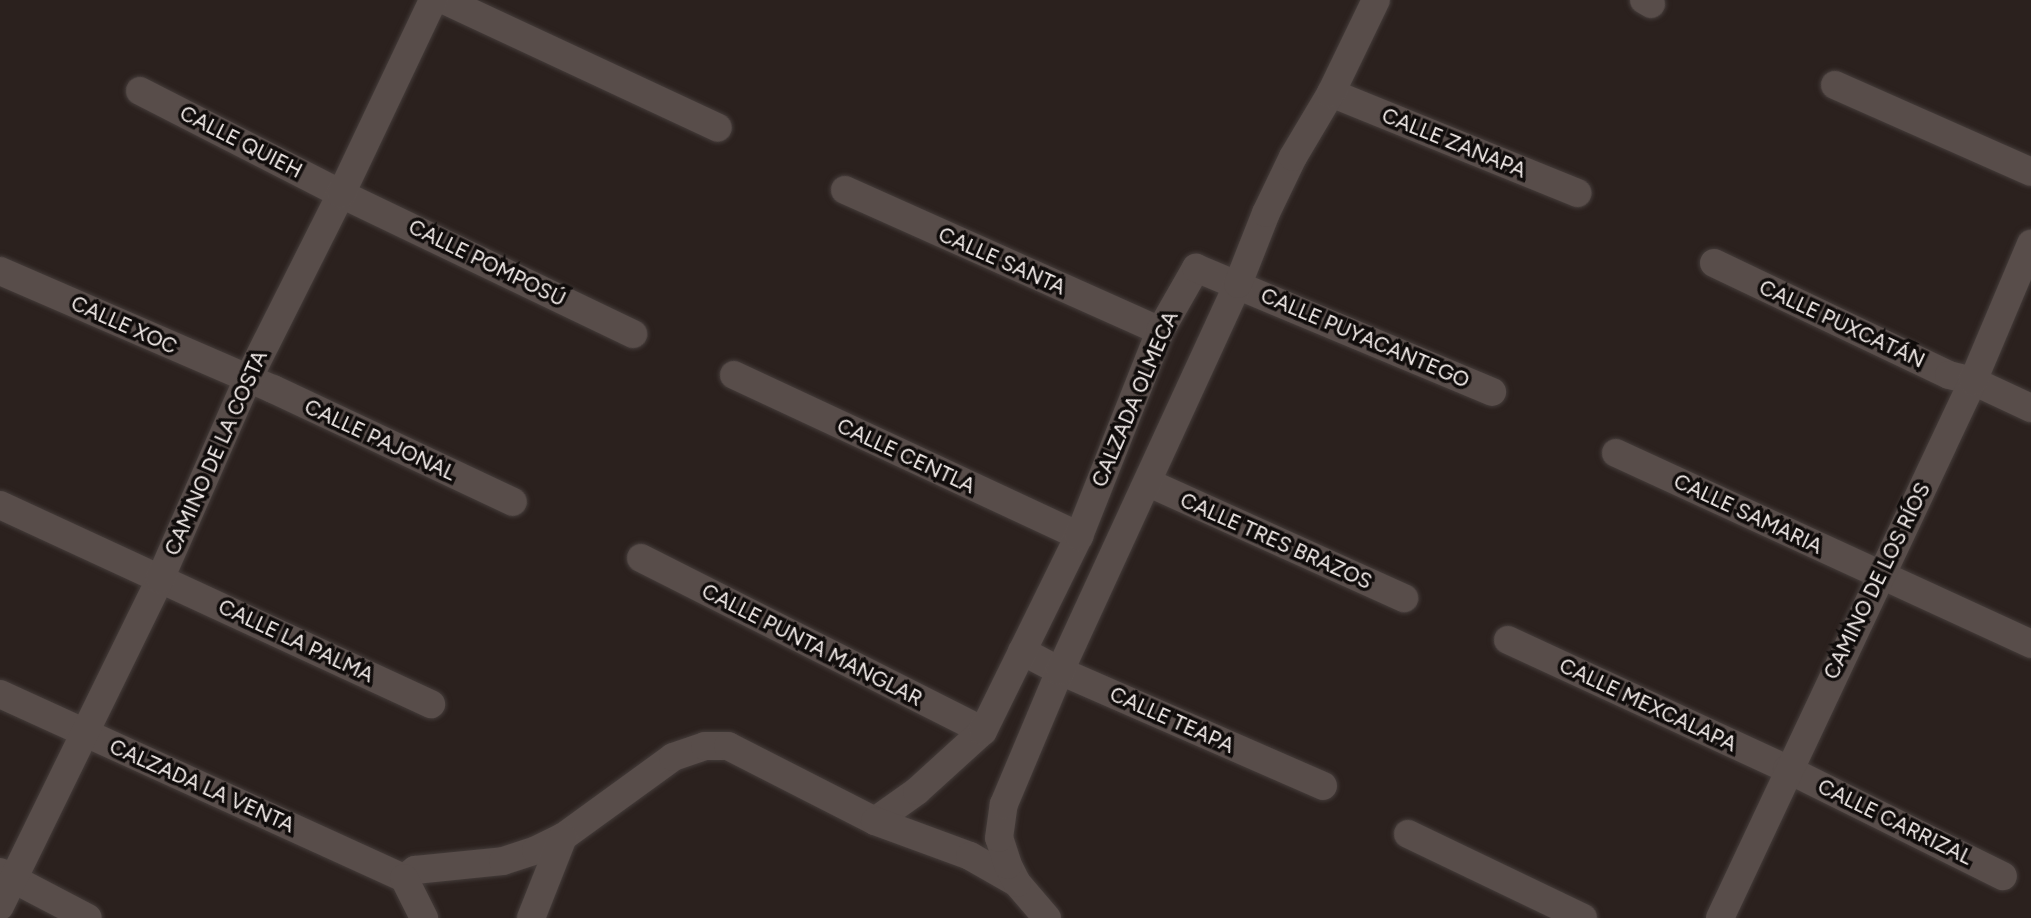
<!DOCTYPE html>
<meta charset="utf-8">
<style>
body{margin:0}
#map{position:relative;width:2031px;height:918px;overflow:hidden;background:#2b211e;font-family:Figtree,sans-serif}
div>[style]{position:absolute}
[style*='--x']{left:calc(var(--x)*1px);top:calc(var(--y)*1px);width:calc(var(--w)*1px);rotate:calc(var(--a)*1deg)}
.roads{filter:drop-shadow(0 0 2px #443c3a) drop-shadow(0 0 2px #443c3a)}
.street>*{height:28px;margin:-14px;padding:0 14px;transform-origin:14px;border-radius:14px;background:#584d4a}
span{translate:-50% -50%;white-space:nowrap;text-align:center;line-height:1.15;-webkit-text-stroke:7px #100c0b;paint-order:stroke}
.street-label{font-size:21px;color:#f3ecea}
</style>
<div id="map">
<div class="roads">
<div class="street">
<i style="--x:444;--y:0;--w:302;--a:25"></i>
<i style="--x:1644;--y:0;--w:8;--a:30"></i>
<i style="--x:1835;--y:85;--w:214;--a:23.9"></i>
<i style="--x:140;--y:91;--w:226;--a:27.1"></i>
<i style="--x:341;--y:194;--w:324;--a:25.6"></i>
<i style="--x:1331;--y:93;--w:266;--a:22.1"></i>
<i style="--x:845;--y:190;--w:345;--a:24.1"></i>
<i style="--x:1714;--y:263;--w:260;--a:25.5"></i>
<i style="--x:1949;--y:375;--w:25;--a:14"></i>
<i style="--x:1973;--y:381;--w:64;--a:25"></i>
<i style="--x:0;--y:271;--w:297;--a:23.4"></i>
<i style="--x:273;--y:389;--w:265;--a:25.2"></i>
<i style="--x:734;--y:375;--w:381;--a:25"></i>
<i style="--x:1616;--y:453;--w:457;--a:24.7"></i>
<i style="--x:1149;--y:483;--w:280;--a:24.3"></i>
<i style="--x:0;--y:505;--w:475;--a:24.8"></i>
<i style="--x:641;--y:558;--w:383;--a:26.8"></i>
<i style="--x:1508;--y:640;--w:307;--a:24.8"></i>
<i style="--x:1787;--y:769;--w:241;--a:26.4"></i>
<i style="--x:1022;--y:651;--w:43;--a:27.8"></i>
<i style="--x:1060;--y:671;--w:287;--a:23.6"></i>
<i style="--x:0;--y:694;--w:444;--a:24.5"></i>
<i style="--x:875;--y:821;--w:52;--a:-35.5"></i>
<i style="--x:917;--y:791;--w:89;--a:-42.3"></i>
<i style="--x:983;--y:731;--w:217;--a:-63.8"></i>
<i style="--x:1079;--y:536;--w:220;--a:-68.4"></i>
<i style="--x:1160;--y:331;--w:73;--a:-60.3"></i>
<i style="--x:1196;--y:268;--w:321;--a:22.7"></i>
<i style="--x:1408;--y:834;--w:194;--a:25.6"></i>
<i style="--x:0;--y:872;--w:99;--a:27.6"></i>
<i style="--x:404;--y:878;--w:14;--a:-36"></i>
<i style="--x:415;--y:870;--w:88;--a:-5.8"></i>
<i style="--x:503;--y:861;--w:35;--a:-18"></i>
<i style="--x:536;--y:850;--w:30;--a:-26"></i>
<i style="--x:563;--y:837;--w:136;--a:-36"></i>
<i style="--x:673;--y:757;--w:34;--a:-19"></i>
<i style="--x:705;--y:746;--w:23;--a:0"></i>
<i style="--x:728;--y:746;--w:165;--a:27"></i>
<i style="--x:875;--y:821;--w:101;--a:20.2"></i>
<i style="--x:970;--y:856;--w:54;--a:29.9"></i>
<i style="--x:404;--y:878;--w:45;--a:63.4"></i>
<i style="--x:0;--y:906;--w:364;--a:-63.9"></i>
<i style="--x:160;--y:579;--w:219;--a:-66.3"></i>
<i style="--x:248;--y:379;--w:207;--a:-63.3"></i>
<i style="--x:341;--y:194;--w:215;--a:-64.6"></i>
<i style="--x:531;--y:918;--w:87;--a:-68.4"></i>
<i style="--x:1047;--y:918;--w:46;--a:-130.6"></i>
<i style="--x:1017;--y:883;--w:20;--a:-117"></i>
<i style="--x:1008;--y:865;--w:28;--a:-108"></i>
<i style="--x:999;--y:838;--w:34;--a:-82"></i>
<i style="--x:1004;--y:804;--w:144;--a:-67.2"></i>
<i style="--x:1060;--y:671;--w:426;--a:-65.3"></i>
<i style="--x:1238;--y:284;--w:76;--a:-68.5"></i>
<i style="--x:1266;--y:213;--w:62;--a:-64.3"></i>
<i style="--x:1293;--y:157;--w:74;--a:-59.3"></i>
<i style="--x:1331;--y:93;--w:103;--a:-64.2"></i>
<i style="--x:1720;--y:918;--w:594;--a:-64.77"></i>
<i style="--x:1973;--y:381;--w:149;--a:-67.1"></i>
</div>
</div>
<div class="street-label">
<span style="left:241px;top:142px;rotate:27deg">CALLE QUIEH</span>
<span style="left:1454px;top:143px;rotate:22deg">CALLE ZANAPA</span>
<span style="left:1002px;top:261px;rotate:24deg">CALLE SANTA</span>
<span style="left:487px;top:263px;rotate:26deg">CALLE POMPOSÚ</span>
<span style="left:1842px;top:324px;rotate:25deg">CALLE PUXCATÁN</span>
<span style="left:124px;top:325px;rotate:24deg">CALLE XOC</span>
<span style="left:1365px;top:338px;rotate:23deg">CALLE PUYACANTEGO</span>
<span style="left:1135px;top:399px;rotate:-67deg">CALZADA OLMECA</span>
<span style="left:380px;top:440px;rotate:25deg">CALLE PAJONAL</span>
<span style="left:216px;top:453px;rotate:-66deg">CAMINO DE LA COSTA</span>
<span style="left:906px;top:456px;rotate:25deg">CALLE CENTLA</span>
<span style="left:1748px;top:514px;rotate:25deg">CALLE SAMARIA</span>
<span style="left:1276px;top:541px;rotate:24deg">CALLE TRES BRAZOS</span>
<span style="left:1877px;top:581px;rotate:-64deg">CAMINO DE LOS RÍOS</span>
<span style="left:296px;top:641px;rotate:25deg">CALLE LA PALMA</span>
<span style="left:812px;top:645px;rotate:27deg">CALLE PUNTA MANGLAR</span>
<span style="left:1648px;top:705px;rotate:25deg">CALLE MEXCALAPA</span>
<span style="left:1172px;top:720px;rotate:24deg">CALLE TEAPA</span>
<span style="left:202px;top:786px;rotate:24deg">CALZADA LA VENTA</span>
<span style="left:1895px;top:822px;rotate:26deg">CALLE CARRIZAL</span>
</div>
</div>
